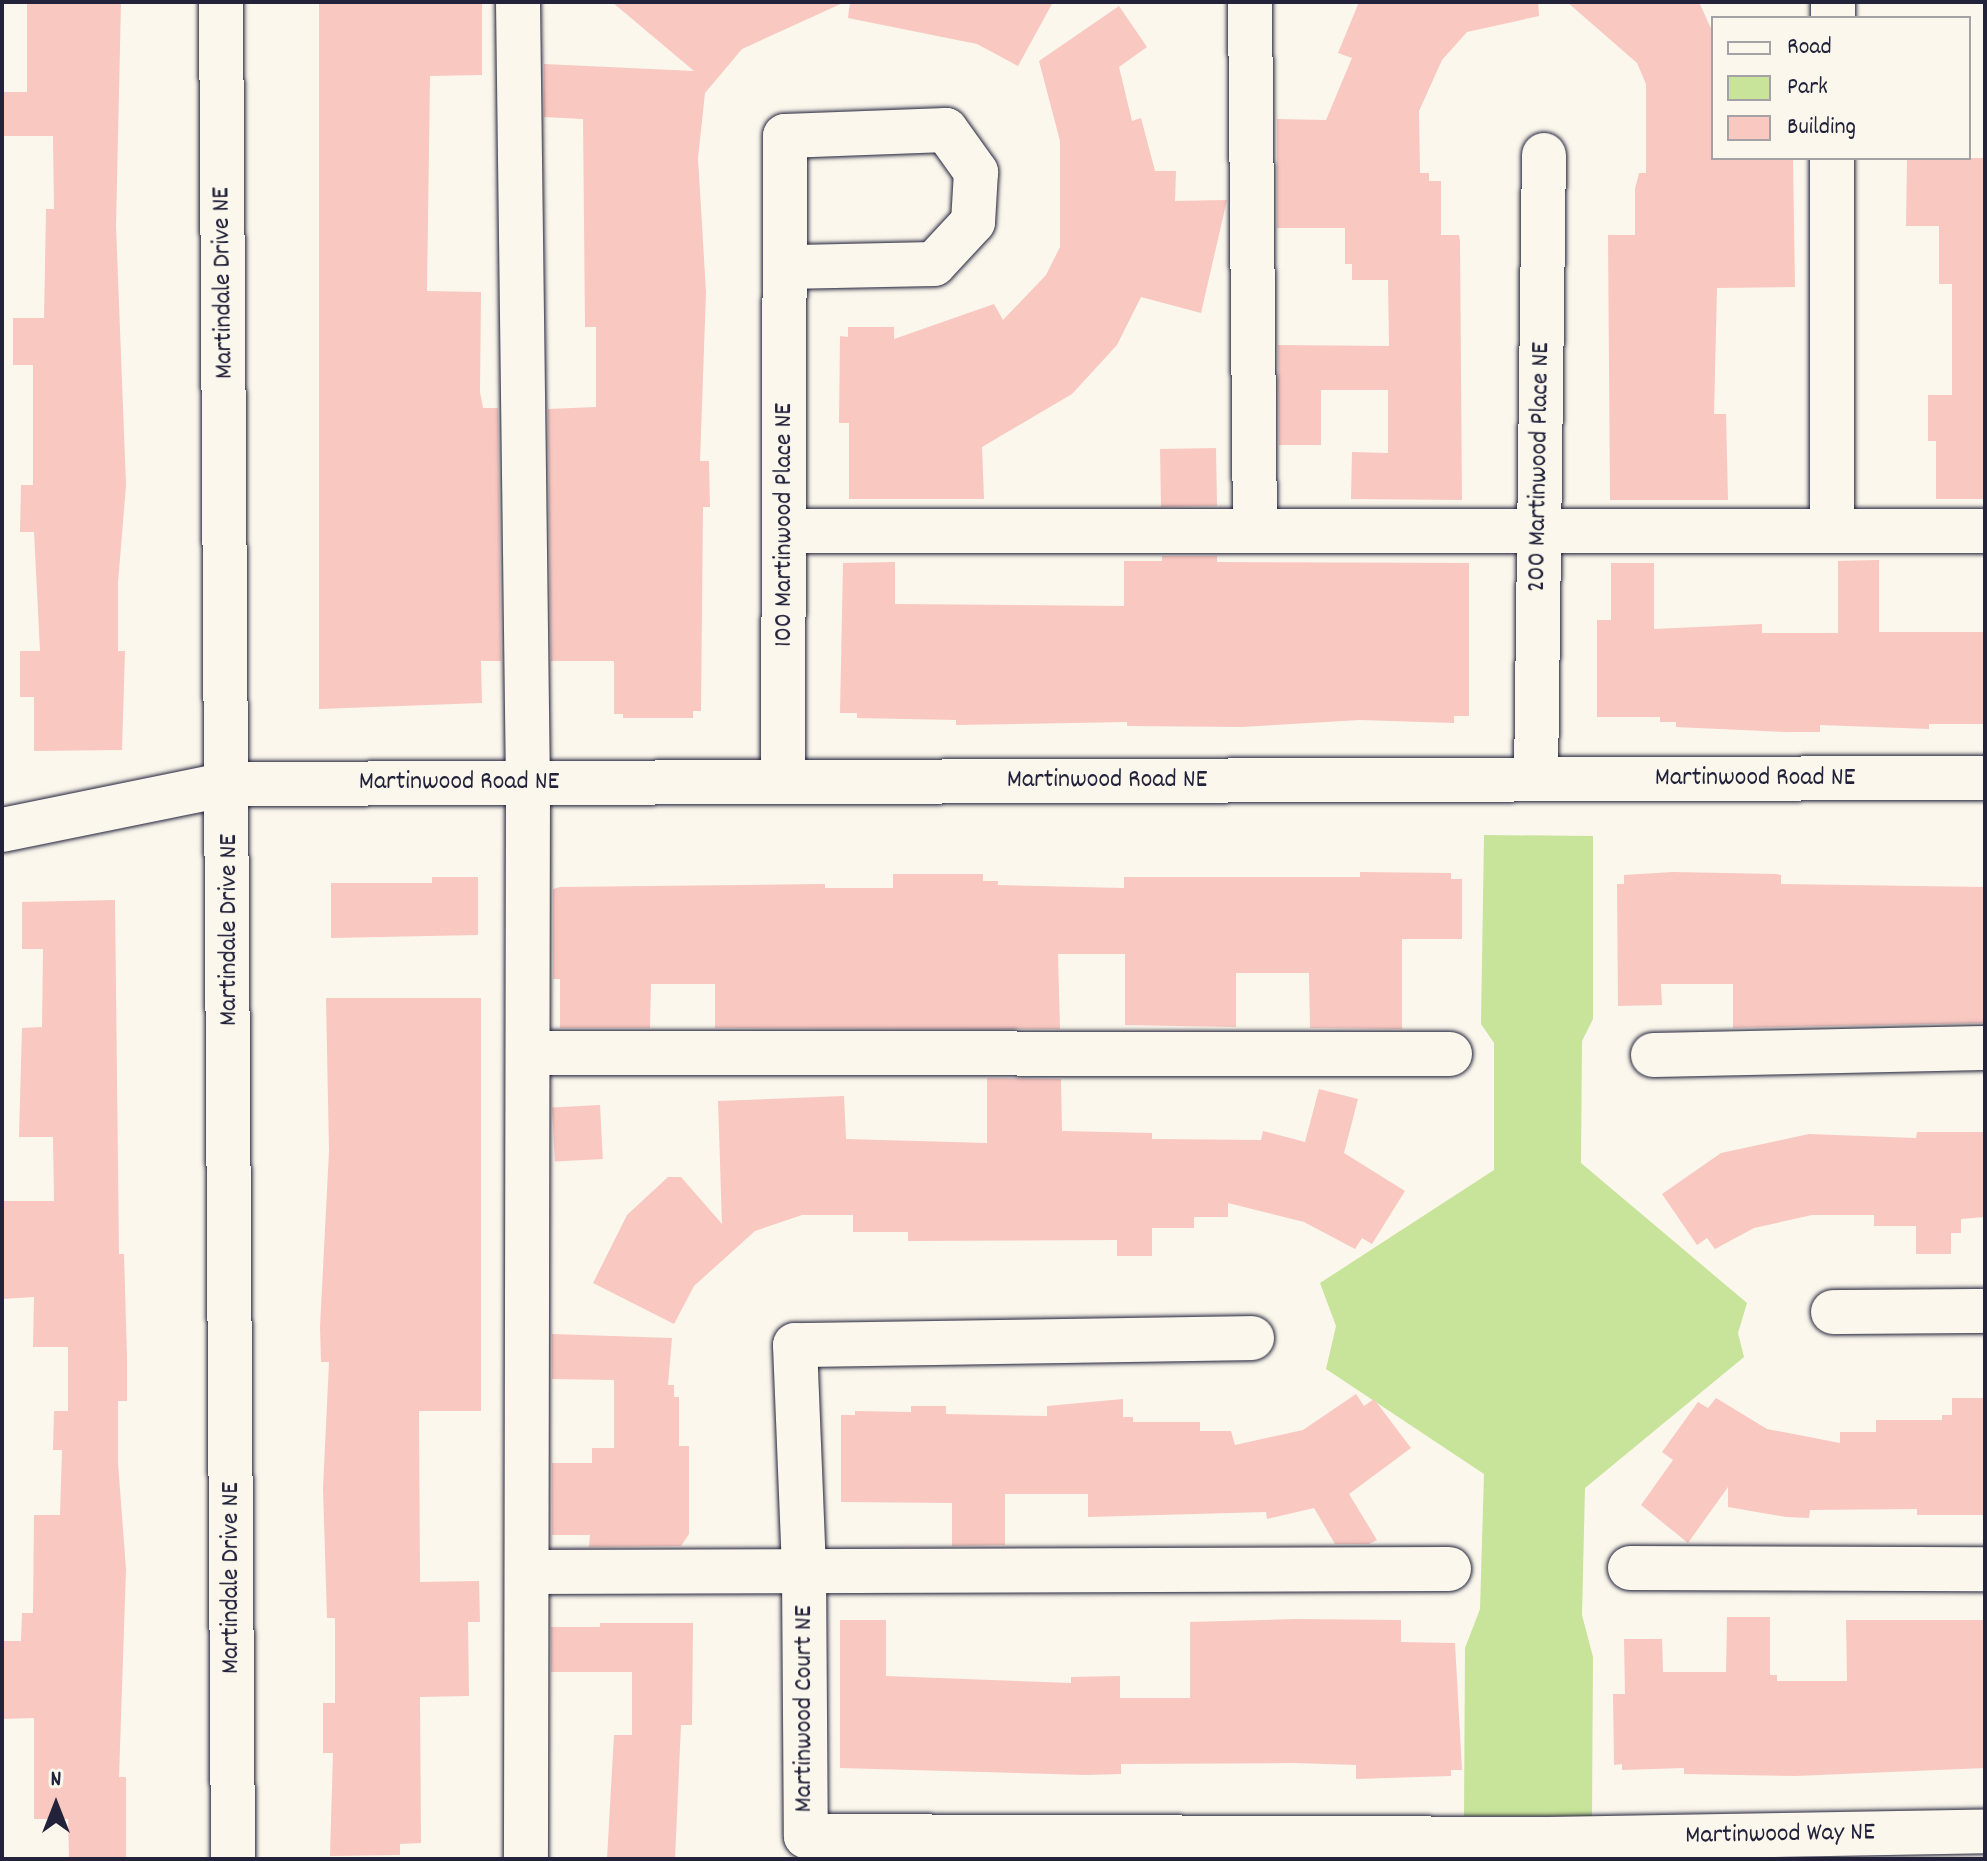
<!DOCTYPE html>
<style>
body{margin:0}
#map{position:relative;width:1987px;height:1861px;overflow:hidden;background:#fbf7ec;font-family:Dekko,sans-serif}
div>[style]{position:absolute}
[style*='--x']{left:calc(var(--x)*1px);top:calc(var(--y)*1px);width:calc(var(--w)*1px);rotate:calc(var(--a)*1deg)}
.green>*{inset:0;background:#c8e39a}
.building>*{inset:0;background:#f9c8c1;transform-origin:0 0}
.roads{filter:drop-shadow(0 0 2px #22223b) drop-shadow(0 0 2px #22223b)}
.minor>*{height:44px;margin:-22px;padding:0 22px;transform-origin:22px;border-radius:22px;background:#fbf7ec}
span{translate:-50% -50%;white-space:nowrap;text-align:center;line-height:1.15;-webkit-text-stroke:6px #fbf7ec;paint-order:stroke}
.street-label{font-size:26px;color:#22223b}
.frame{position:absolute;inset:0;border:4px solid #22223b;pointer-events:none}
.legend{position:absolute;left:1711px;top:16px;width:260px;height:144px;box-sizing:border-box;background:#fbf7ec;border:2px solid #a4a2a5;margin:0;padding:10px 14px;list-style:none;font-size:24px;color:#22223b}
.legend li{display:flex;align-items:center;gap:16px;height:40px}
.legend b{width:40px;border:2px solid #a4a2a5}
.north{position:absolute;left:16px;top:1765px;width:80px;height:80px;-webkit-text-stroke:6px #fbf7ec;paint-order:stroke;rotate:0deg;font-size:22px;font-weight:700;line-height:32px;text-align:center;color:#22223b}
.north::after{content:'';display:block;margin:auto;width:28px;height:36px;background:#22223b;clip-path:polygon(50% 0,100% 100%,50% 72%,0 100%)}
</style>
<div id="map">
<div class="green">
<i style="clip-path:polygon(1484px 835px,1593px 836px,1593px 1019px,1582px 1041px,1581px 1163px,1747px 1303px,1738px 1333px,1744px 1357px,1585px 1488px,1582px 1615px,1593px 1657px,1592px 1816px,1464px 1816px,1465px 1648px,1480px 1609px,1484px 1474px,1326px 1369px,1336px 1326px,1320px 1283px,1494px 1170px,1494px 1043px,1481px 1024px)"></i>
</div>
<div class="building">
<i style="clip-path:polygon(27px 2px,121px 2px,116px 226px,126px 485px,118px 583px,118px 651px,125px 651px,122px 750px,34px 751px,34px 697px,20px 697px,20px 651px,40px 651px,34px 532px,20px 532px,21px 485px,33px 485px,33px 365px,13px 365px,13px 318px,44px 318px,46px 209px,54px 209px,53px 136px,2px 136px,2px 92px,27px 92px)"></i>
<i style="clip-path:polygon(319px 2px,482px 2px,482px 75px,430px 76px,427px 291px,481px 292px,480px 392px,483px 408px,498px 408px,501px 661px,481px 661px,482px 703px,319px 709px)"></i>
<i style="clip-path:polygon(612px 2px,845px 2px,742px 49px,705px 93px,698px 158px,706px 292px,700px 461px,709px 461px,710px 507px,703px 507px,701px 711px,693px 711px,693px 718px,623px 718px,623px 714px,614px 714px,614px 661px,551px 661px,548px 409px,596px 407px,596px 327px,585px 327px,583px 119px,544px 117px,544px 64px,694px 71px)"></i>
<i style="clip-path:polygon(850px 2px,1053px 2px,1018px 66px,977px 44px,848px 18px)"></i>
<i style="clip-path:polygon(1359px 2px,1538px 2px,1539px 16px,1467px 32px,1442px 60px,1419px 111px,1420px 173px,1429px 173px,1429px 181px,1441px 181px,1441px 235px,1459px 235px,1460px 241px,1462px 500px,1351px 499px,1352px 452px,1388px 453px,1388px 390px,1321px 390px,1321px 445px,1279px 445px,1278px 345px,1389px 346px,1388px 280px,1352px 280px,1352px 264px,1345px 264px,1345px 228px,1277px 228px,1277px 119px,1326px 120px,1352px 58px,1338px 53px)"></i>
<i style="clip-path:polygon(1567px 2px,1699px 2px,1713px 33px,1713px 158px,1793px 158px,1795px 287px,1717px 288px,1714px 414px,1726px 414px,1728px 500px,1610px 500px,1608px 235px,1635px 235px,1635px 189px,1639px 173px,1646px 173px,1646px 84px,1637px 63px)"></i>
<i style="clip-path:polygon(1119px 6px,1147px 47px,1119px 67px,1132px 121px,1141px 118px,1155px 171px,1176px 171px,1175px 201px,1227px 200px,1201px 313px,1141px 297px,1117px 345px,1072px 394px,982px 447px,984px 499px,849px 499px,849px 423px,839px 423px,840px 336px,848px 337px,848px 327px,894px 327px,894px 339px,994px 304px,1003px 320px,1046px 275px,1060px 247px,1060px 141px,1039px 61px)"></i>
<i style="clip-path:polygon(1907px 158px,1985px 158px,1985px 499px,1936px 499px,1936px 441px,1928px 441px,1928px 395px,1952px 395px,1952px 284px,1939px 284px,1939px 226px,1906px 226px)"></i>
<i style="left:1216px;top:448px;width:58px;height:56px;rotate:89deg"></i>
<i style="clip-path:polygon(1162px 556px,1217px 556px,1217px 562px,1469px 563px,1469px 716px,1454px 716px,1454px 723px,1360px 720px,1241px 727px,1127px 726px,1127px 722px,956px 725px,956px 720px,857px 718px,857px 713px,840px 713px,843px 563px,895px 562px,895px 604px,1124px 606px,1124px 561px,1162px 561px)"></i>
<i style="clip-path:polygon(1879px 560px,1879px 632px,1985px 632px,1985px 724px,1929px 724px,1929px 729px,1820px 725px,1820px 732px,1786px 732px,1676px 727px,1676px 722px,1660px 722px,1660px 717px,1597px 717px,1597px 620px,1611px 620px,1611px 563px,1654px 563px,1654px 629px,1762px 624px,1762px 633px,1838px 633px,1838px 561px)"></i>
<i style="clip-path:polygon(1360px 872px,1451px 873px,1451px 879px,1462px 879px,1462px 939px,1402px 939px,1402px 1029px,1310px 1028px,1309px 973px,1236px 973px,1236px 1027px,1125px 1025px,1125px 954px,1058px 954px,1060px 1029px,715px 1028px,715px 984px,651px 984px,650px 1028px,560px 1028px,560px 979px,553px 979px,553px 889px,560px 887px,825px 884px,825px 888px,893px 888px,893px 874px,983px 874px,983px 881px,998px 881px,998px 885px,1124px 888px,1124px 877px,1360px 877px)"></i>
<i style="clip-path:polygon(1673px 872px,1776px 874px,1781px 875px,1781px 884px,1985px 887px,1985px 1023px,1733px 1028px,1733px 984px,1661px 984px,1662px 1005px,1618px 1006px,1617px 884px,1624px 884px,1624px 875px)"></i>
<i style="clip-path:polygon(432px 877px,478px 877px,478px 935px,331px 938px,331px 883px,432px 883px)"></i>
<i style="clip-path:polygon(115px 900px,119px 1254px,124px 1254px,127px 1357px,127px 1401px,118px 1401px,118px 1463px,126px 1569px,119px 1777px,126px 1777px,126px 1859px,69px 1859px,68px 1819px,34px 1819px,34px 1718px,2px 1719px,2px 1641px,21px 1641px,22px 1613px,33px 1613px,34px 1515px,60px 1515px,62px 1450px,53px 1450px,54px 1411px,68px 1411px,68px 1347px,33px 1347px,34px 1297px,2px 1299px,2px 1201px,54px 1201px,53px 1137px,19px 1137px,22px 1028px,42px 1027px,43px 949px,22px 949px,22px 902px)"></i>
<i style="clip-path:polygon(326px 998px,481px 998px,481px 1411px,419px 1411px,420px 1582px,479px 1581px,480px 1622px,468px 1622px,469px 1696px,420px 1697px,421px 1843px,400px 1844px,400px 1855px,330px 1856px,333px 1753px,323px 1753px,323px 1703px,335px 1703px,335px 1618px,327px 1618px,323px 1488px,329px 1362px,321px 1362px,320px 1327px,329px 1151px)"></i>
<i style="clip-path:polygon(987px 1078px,1061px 1079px,1062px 1131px,1152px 1133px,1152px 1139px,1261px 1140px,1263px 1131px,1305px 1142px,1319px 1089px,1358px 1099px,1344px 1153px,1405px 1191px,1372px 1244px,1362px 1238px,1355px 1249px,1304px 1222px,1228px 1203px,1228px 1217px,1194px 1217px,1194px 1228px,1152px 1228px,1152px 1256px,1117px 1256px,1117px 1240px,908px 1241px,908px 1232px,853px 1232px,853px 1215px,802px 1215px,755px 1231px,694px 1286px,674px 1324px,593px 1283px,627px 1215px,668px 1177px,681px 1177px,722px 1224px,718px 1101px,844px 1096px,846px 1139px,987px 1143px)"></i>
<i style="left:600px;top:1105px;width:54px;height:48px;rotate:87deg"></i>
<i style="clip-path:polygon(1917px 1132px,1985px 1132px,1985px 1217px,1961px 1219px,1961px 1233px,1951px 1233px,1951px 1254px,1916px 1254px,1916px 1226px,1874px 1226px,1874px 1215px,1812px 1215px,1754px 1228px,1715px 1249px,1707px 1238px,1697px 1245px,1662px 1194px,1721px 1153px,1809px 1134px,1916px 1138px)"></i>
<i style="clip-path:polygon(552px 1334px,672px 1338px,668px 1385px,674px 1385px,674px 1397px,679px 1397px,679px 1446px,689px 1446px,689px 1534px,681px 1546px,589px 1547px,590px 1535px,552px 1535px,552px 1463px,592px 1463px,592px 1448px,614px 1448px,614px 1380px,552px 1379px)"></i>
<i style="clip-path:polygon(1356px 1394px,1364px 1406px,1374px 1399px,1411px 1448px,1349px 1494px,1377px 1540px,1369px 1544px,1335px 1544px,1314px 1508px,1267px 1519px,1266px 1512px,1088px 1517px,1088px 1494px,1005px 1494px,1005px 1545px,952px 1546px,952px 1503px,841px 1502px,841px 1415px,855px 1415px,855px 1411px,911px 1412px,911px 1406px,946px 1406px,946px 1414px,1047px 1416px,1047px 1406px,1123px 1399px,1123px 1417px,1133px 1417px,1133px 1422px,1200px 1422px,1200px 1431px,1231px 1431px,1235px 1445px,1303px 1430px)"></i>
<i style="clip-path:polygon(1716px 1398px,1767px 1429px,1840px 1443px,1840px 1432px,1876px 1432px,1876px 1420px,1942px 1420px,1942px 1415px,1952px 1415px,1952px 1398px,1985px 1398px,1985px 1515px,1917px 1515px,1917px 1509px,1810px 1510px,1809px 1518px,1786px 1517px,1728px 1507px,1728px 1487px,1688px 1543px,1641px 1505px,1673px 1460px,1662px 1452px,1698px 1402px,1708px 1408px)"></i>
<i style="clip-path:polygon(1727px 1617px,1770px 1617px,1770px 1675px,1777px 1675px,1777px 1681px,1847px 1681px,1846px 1620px,1985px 1620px,1985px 1768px,1795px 1776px,1684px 1774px,1684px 1768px,1622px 1770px,1622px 1764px,1614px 1765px,1613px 1694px,1625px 1694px,1624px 1639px,1662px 1639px,1663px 1672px,1726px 1672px)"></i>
<i style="clip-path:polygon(1294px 1619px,1401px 1620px,1401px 1642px,1455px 1643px,1462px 1770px,1451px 1770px,1451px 1776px,1356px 1779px,1356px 1765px,1295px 1763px,1121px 1764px,1121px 1774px,1086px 1775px,840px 1768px,840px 1620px,886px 1620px,886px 1676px,1071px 1683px,1071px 1677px,1120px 1676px,1120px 1698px,1190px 1698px,1190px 1622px)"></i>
<i style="clip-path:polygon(600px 1623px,693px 1623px,692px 1725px,681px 1725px,675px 1859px,607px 1859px,614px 1735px,632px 1735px,632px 1672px,551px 1672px,551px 1627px,600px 1627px)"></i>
</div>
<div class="roads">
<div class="minor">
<i style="--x:221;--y:2;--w:1857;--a:89.63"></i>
<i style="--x:518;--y:2;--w:781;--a:89.27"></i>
<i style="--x:528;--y:783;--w:1076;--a:90.11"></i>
<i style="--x:1250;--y:2;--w:527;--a:89.46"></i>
<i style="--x:1833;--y:18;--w:16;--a:-90"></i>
<i style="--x:785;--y:531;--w:1200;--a:0"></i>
<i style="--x:1832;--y:531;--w:373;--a:-90"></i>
<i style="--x:1536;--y:779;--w:624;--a:-89.27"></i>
<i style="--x:783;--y:782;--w:646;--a:-89.82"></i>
<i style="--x:785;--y:136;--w:161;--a:-2.1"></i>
<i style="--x:946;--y:130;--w:52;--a:54.5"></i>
<i style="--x:976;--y:172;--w:50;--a:93.4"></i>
<i style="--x:973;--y:222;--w:57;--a:132.9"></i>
<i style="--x:934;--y:264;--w:149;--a:178.8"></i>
<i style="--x:2;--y:830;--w:232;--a:-11.5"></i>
<i style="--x:229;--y:784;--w:1756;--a:-0.2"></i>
<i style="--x:528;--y:1053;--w:922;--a:0.06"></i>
<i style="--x:1653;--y:1055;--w:332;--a:-1.2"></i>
<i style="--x:1833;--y:1312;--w:152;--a:-0.4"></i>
<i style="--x:1252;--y:1338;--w:457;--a:179.1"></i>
<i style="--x:795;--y:1345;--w:226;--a:87.7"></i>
<i style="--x:804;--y:1571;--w:265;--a:89.6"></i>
<i style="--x:806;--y:1836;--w:742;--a:0.23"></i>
<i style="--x:1630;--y:1568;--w:355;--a:0.2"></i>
<i style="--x:527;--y:1572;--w:922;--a:-0.19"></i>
<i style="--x:1548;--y:1859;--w:20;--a:-90"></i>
<i style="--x:1548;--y:1839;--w:437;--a:-1"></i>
</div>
</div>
<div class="street-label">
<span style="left:224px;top:283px;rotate:-91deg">Martindale Drive NE</span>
<span style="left:1540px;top:467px;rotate:-89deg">200 Martinwood Place NE</span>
<span style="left:785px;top:525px;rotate:-90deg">100 Martinwood Place NE</span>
<span style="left:1755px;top:779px">Martinwood Road NE</span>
<span style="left:1107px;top:781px">Martinwood Road NE</span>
<span style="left:459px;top:783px">Martinwood Road NE</span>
<span style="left:230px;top:930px;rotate:-90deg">Martindale Drive NE</span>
<span style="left:232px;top:1578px;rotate:-90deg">Martindale Drive NE</span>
<span style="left:805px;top:1709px;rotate:-90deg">Martinwood Court NE</span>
<span style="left:1780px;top:1835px;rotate:-1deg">Martinwood Way NE</span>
</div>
<div class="frame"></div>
<ul class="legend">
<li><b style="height:10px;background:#fbf7ec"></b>Road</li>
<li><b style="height:22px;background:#c8e39a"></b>Park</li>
<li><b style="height:22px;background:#f9c8c1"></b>Building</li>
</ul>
<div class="north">N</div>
</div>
